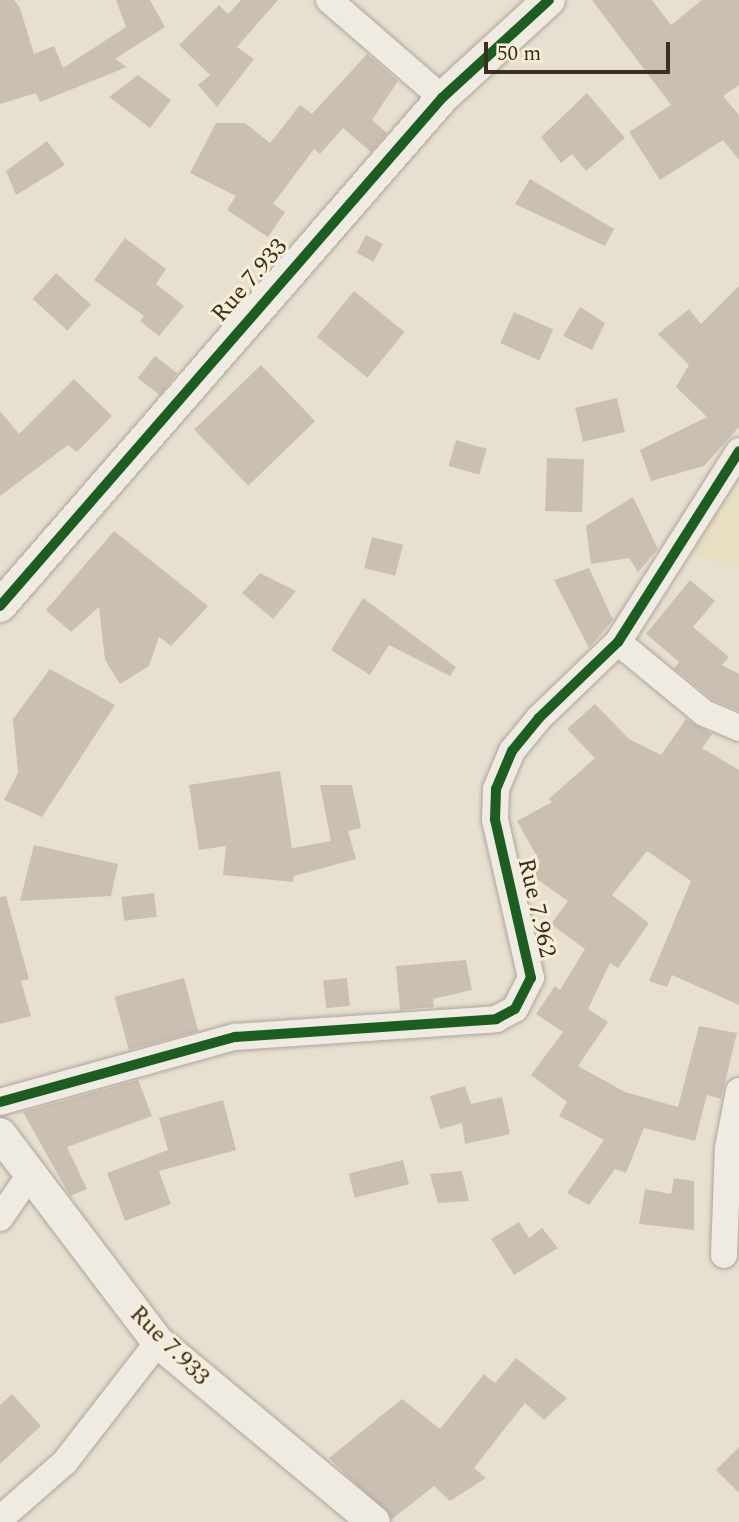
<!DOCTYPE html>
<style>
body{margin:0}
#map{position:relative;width:739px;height:1522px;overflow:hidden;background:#e7e0d1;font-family:Spectral,serif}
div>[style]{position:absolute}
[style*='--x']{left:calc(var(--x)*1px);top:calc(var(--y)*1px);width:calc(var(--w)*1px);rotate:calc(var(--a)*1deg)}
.farmland>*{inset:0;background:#e6dfc2}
.building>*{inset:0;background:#cbbfb2;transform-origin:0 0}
.roads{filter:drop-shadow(0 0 2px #ada599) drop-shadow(0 0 2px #ada599)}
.minor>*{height:26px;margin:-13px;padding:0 13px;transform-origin:13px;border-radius:13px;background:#efebe3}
.tertiary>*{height:32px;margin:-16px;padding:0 16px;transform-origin:16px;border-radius:16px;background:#efebe3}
.cycleway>*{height:10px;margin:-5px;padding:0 5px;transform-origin:5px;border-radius:5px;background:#1b5e20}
span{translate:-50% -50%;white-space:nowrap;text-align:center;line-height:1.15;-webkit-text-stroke:6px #f7eed8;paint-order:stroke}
.street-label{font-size:24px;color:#3d2e20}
.scale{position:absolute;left:484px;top:42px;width:186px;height:32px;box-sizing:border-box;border:4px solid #3d2e20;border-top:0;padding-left:9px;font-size:21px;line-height:24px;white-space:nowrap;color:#3d2e20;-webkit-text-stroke:5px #f7eed8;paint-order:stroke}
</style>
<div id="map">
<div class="farmland">
<i style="clip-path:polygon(733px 485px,739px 487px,739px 570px,691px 554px)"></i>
</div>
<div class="building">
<i style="clip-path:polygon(0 0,14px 0,20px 8px,34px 54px,54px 46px,63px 68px,126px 27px,116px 0,150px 0,165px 27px,115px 59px,127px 67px,40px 102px,36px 93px,0 104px)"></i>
<i style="clip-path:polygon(241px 0,278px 0,237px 47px,254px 59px,217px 107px,198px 85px,210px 75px,179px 45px,219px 5px,228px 14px)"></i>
<i style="clip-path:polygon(592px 0,652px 0,671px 25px,702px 0,739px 0,739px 85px,723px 96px,739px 115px,739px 160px,723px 140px,660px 180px,629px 132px,671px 105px)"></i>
<i style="clip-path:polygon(367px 54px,398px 81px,372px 120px,387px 133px,371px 152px,343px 128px,320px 154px,314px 149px,273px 204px,285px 212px,268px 237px,227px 210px,236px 196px,190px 173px,216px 123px,245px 123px,270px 143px,300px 105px,312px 114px)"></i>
<i style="clip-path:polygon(138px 75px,171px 100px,150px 128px,109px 97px)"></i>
<i style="clip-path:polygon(587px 93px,625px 138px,586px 171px,572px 154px,561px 163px,541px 137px)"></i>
<i style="clip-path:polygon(47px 141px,65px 165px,16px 195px,6px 171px)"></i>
<i style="clip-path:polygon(530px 179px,614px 229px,605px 246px,515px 204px)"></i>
<i style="left:366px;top:235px;width:19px;height:20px;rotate:28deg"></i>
<i style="clip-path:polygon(125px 238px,166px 269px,156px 284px,184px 306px,159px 336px,140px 321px,144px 316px,94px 280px)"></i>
<i style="left:56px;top:273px;width:47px;height:35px;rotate:42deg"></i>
<i style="clip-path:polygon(739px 286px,739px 427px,704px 466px,651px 481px,640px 450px,707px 417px,676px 387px,689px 365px,658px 334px,689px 309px,701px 324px)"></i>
<i style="left:354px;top:291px;width:65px;height:59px;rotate:39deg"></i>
<i style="clip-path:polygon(580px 307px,605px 323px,592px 350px,563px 336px)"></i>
<i style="left:514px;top:312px;width:43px;height:34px;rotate:24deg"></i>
<i style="left:155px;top:356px;width:28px;height:28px;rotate:38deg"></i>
<i style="left:261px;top:365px;width:78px;height:93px;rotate:46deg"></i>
<i style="clip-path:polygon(74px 379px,112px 416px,77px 452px,68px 445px,0 496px,0 411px,19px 434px)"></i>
<i style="left:617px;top:398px;width:35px;height:43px;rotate:77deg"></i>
<i style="left:456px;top:440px;width:32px;height:27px;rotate:16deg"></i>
<i style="left:547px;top:458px;width:37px;height:53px;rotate:2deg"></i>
<i style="clip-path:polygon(633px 497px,658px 549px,638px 572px,629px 558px,591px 564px,586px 526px)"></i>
<i style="clip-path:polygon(114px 531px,208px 606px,171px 646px,159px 637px,149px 666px,120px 684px,105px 660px,99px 607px,71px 632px,46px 610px)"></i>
<i style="left:372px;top:537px;width:32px;height:32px;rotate:14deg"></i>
<i style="clip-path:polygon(589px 568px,613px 620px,589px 648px,554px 580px)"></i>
<i style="clip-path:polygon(260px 573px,296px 591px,273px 619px,242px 593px)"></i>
<i style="clip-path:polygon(690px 580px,715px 601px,693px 627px,729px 657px,722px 665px,739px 674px,739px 711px,712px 699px,674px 668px,679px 662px,646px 634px)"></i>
<i style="clip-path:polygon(363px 598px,456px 667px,450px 676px,389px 645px,370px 675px,331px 650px)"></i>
<i style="clip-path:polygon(50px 669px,115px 705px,42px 817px,4px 800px,18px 773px,13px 719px)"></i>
<i style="clip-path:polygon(595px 704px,629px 739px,661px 755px,686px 719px,712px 734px,702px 748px,739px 770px,739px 1005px,672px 975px,667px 987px,649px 981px,691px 881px,647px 851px,612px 895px,649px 923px,618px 968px,610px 963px,588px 1009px,608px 1022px,578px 1066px,625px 1092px,678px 1107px,699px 1026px,737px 1033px,721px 1099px,707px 1095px,695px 1141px,644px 1128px,626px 1173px,615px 1169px,589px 1205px,567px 1193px,604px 1140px,559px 1116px,567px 1102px,531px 1075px,563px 1032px,536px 1014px,555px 986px,560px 990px,585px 949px,551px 924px,568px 901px,531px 875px,540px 862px,517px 821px,552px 802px,549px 799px,595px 758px,567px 729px)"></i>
<i style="clip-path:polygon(280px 771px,292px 848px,331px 841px,320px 785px,352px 785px,361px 828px,348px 831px,356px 859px,294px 876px,293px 882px,223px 875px,226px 846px,199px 850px,189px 785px)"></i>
<i style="clip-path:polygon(34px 845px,118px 864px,111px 896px,20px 901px)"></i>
<i style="left:154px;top:893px;width:24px;height:33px;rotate:83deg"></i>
<i style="clip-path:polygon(6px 896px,29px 979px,21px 981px,31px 1016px,0 1024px,0 897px)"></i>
<i style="clip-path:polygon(466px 960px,472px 990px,433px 999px,434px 1007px,400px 1010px,396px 966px)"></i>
<i style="left:184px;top:978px;width:55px;height:72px;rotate:75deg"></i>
<i style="left:347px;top:978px;width:28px;height:24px;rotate:84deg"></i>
<i style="clip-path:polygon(138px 1080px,152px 1116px,67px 1147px,87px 1189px,70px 1196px,23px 1112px)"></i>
<i style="clip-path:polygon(465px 1086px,471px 1104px,502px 1097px,510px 1134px,465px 1144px,462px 1123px,440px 1129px,430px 1096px)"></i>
<i style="clip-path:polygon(223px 1100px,236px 1150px,159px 1171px,171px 1204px,125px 1221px,107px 1173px,168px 1150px,159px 1118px)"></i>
<i style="left:403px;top:1160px;width:25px;height:56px;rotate:76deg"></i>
<i style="clip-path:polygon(462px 1171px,469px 1201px,438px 1203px,430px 1174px)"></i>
<i style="clip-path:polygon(674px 1178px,694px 1181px,694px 1230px,639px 1224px,645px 1189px,671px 1194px)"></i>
<i style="clip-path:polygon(519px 1222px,529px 1238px,542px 1228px,558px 1248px,514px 1275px,491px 1239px)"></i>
<i style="clip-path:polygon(516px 1358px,567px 1398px,544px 1420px,525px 1403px,474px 1468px,486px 1478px,450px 1501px,434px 1486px,392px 1519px,329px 1458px,402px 1399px,440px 1429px,484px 1374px,495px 1383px)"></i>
<i style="clip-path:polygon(12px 1394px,41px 1426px,0 1464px,0 1405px)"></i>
<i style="clip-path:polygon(739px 1447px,739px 1493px,716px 1470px)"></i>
</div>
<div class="roads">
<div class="minor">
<i style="--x:329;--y:0;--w:150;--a:40.9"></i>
<i style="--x:618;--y:642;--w:112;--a:39.5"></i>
<i style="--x:704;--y:713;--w:38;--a:23"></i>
<i style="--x:0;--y:1102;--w:244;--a:-15.5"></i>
<i style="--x:235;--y:1037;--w:262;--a:-3.9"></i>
<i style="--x:496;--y:1019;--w:21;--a:-28"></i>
<i style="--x:515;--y:1009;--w:35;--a:-63"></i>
<i style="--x:531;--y:978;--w:163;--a:-102.8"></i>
<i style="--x:495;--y:819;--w:30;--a:-88"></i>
<i style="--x:496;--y:789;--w:41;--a:-67.2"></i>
<i style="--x:512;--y:751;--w:43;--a:-50.7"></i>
<i style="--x:539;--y:718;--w:110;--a:-43.9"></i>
<i style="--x:618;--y:642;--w:226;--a:-57.6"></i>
<i style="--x:0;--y:1218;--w:51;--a:-55.4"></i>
<i style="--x:724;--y:1255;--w:107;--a:-87.9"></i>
<i style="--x:728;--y:1148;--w:58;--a:-79.1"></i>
<i style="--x:0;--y:1519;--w:86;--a:-41.2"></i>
<i style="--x:65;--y:1462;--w:152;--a:-52.2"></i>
</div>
<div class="tertiary">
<i style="--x:0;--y:606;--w:673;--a:-48.97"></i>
<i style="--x:442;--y:98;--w:145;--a:-42.5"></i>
<i style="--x:0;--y:1134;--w:261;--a:52.8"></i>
<i style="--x:158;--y:1342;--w:281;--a:39.8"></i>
</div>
</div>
<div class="cycleway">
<i style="--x:0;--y:606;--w:673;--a:-48.97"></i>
<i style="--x:442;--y:98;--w:145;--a:-42.5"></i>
<i style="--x:0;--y:1102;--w:244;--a:-15.5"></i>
<i style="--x:235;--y:1037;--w:262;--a:-3.9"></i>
<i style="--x:496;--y:1019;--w:21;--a:-28"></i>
<i style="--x:515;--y:1009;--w:35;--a:-63"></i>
<i style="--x:531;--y:978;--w:163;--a:-102.8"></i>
<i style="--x:495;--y:819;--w:30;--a:-88"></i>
<i style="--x:496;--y:789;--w:41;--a:-67.2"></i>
<i style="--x:512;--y:751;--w:43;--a:-50.7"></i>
<i style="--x:539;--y:718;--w:110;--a:-43.9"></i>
<i style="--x:618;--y:642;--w:226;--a:-57.6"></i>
</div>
<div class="street-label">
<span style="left:250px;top:281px;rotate:-49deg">Rue 7.933</span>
<span style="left:536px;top:908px;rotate:77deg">Rue 7.962</span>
<span style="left:169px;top:1346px;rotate:45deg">Rue 7.933</span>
</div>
<div class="scale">50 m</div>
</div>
